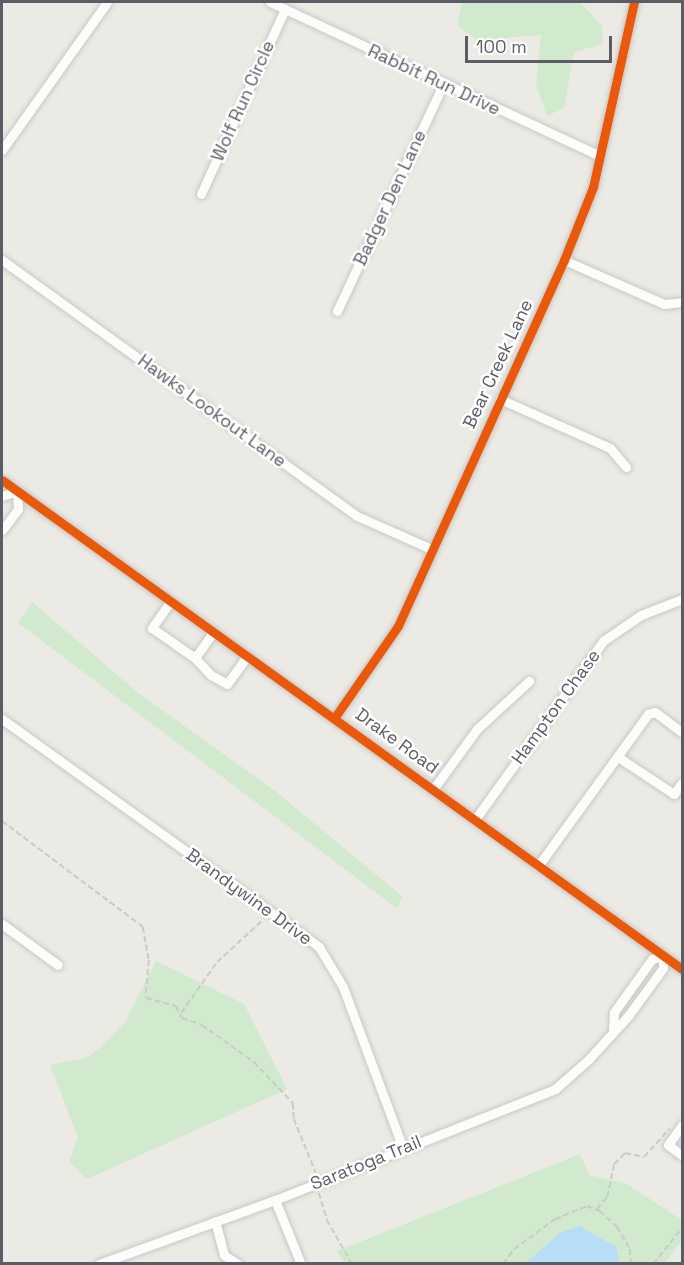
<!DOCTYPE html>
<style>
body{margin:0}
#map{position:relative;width:684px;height:1265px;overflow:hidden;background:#ebeae4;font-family:"Space Grotesk",sans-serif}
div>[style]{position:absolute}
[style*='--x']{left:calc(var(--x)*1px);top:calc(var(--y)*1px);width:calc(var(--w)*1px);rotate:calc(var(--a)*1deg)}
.green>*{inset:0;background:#d1e9cd}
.water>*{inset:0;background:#b7ddf7}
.path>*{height:1.5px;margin-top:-0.75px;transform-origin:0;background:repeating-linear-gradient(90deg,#c7ccc8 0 6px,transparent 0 9px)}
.roads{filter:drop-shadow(0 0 2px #c7c7c6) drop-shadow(0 0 2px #c7c7c6)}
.minor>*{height:9px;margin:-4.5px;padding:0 4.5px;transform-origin:4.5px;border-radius:4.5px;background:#fcfcfb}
.cycleway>*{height:9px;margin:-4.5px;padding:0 4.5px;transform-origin:4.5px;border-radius:4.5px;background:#e8590c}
span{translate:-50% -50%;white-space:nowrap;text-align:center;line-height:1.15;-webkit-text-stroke:5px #fff;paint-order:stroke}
.street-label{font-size:18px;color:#5a5e64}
.frame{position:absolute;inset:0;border:3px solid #5a5e64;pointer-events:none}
.scale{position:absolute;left:465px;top:36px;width:147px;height:27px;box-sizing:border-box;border:3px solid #5a5e64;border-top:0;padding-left:8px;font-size:18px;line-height:21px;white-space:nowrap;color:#5a5e64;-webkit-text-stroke:4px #fff;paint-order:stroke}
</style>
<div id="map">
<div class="green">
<i style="clip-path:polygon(462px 2px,580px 2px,602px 26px,603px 44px,574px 52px,564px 108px,547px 116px,536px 84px,541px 35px,477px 40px,457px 25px)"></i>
<i style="clip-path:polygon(32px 602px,137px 692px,275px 791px,402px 896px,398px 909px,18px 623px)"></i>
<i style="clip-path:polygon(156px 961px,244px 1004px,287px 1089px,87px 1179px,69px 1162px,78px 1137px,50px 1065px,86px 1058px,100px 1048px,125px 1022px)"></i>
<i style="clip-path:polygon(580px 1154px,589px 1175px,625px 1183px,682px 1220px,682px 1240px,665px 1263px,344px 1264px,337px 1251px)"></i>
</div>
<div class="water">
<i style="clip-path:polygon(580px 1226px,616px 1247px,620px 1263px,526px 1263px,560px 1233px)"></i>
</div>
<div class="path">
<i style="--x:2;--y:821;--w:176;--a:36.9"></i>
<i style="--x:143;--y:927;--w:34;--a:80"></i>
<i style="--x:149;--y:960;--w:38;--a:95"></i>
<i style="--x:146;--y:998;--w:31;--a:15"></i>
<i style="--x:176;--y:1006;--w:13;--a:63"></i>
<i style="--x:182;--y:1018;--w:21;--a:19"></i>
<i style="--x:202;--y:1025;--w:64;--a:35.4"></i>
<i style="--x:254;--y:1062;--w:57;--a:46.4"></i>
<i style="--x:293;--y:1103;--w:16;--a:86"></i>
<i style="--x:294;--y:1119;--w:58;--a:67.8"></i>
<i style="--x:181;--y:1013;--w:62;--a:-54.8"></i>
<i style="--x:217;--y:962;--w:64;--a:-42.5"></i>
<i style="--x:319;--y:1193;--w:28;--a:73"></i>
<i style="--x:327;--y:1220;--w:51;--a:60.4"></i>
<i style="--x:597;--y:1209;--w:16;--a:-50"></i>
<i style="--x:607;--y:1197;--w:34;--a:-78"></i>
<i style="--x:614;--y:1164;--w:16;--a:-45"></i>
<i style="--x:625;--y:1153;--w:19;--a:12"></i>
<i style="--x:644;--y:1157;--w:38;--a:-48"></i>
<i style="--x:503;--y:1264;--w:19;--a:-54"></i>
<i style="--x:514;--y:1249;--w:51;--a:-36.2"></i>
<i style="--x:555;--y:1219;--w:35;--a:-22"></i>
<i style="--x:587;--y:1206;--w:14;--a:21"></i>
<i style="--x:600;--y:1211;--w:23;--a:43"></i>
<i style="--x:617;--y:1227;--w:26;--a:59"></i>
<i style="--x:630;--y:1249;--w:15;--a:86"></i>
<i style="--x:653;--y:1264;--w:46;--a:-51.1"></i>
</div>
<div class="roads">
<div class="minor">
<i style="--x:270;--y:2;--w:364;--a:25"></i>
<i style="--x:2;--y:150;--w:181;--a:-54.6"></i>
<i style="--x:201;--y:194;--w:203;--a:-65.6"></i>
<i style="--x:2;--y:260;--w:438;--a:35.8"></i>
<i style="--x:357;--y:516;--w:81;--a:24"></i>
<i style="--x:564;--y:260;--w:109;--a:23.7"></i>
<i style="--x:664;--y:304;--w:18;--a:-6"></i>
<i style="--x:337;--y:311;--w:250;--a:-64.9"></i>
<i style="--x:500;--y:399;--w:120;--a:24"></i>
<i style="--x:610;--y:448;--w:25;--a:50"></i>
<i style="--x:2;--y:480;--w:838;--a:35.72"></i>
<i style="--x:2;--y:496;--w:16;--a:-18"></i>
<i style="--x:17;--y:491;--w:18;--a:87"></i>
<i style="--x:18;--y:509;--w:26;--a:127"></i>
<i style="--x:170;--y:602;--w:32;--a:125"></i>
<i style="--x:152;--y:628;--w:52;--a:34.9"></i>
<i style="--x:195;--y:658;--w:32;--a:-55"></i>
<i style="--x:195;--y:658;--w:23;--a:47"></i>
<i style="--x:211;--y:675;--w:18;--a:29"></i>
<i style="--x:227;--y:684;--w:34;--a:-54"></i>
<i style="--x:335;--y:717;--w:111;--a:-55.3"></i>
<i style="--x:398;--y:626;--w:402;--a:-65.6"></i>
<i style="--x:564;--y:260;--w:79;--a:-68.3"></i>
<i style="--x:593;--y:187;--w:189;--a:-77.5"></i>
<i style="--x:2;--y:719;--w:390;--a:35.7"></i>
<i style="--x:319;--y:947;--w:47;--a:59"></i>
<i style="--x:343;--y:987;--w:172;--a:69.6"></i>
<i style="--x:618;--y:757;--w:67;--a:33.5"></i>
<i style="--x:674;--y:794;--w:14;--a:-56"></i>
<i style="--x:434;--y:788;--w:73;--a:-53.9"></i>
<i style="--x:477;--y:729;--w:71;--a:-42.7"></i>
<i style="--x:476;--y:818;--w:218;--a:-54.3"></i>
<i style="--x:603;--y:641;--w:46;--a:-34.4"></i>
<i style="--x:641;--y:615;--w:44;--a:-21.3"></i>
<i style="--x:538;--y:866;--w:188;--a:-54.1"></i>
<i style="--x:648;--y:714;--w:7;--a:-16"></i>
<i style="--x:655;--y:712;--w:34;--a:37"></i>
<i style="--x:2;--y:924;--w:69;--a:36.2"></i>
<i style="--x:682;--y:1125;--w:24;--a:125"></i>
<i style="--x:668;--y:1145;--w:17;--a:36"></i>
<i style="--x:275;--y:1200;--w:67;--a:68"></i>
<i style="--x:215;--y:1221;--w:35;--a:75"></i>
<i style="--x:224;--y:1255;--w:17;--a:33"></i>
<i style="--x:99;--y:1264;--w:187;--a:-20"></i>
<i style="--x:275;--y:1200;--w:301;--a:-21.6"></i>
<i style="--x:555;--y:1089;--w:44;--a:-41.3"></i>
<i style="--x:588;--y:1060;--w:59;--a:-47.7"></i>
<i style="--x:628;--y:1016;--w:59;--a:-53.9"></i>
<i style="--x:663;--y:968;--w:12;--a:-90"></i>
<i style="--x:663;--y:956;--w:11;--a:165"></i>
<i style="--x:652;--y:959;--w:65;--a:125.6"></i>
<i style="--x:614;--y:1012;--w:18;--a:93"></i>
</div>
</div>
<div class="cycleway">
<i style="--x:2;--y:480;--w:838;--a:35.72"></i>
<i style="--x:335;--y:717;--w:111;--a:-55.3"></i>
<i style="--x:398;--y:626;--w:402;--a:-65.6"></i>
<i style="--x:564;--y:260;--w:79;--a:-68.3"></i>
<i style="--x:593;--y:187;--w:189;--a:-77.5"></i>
</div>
<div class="street-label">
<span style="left:434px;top:80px;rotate:25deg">Rabbit Run Drive</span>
<span style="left:243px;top:101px;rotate:-66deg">Wolf Run Circle</span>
<span style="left:390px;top:198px;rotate:-65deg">Badger Den Lane</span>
<span style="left:498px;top:364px;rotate:-65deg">Bear Creek Lane</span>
<span style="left:212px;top:411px;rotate:36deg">Hawks Lookout Lane</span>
<span style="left:556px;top:707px;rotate:-54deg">Hampton Chase</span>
<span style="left:397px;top:741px;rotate:36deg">Drake Road</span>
<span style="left:249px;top:897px;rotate:36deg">Brandywine Drive</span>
<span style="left:366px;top:1163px;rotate:-22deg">Saratoga Trail</span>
</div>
<div class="frame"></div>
<div class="scale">100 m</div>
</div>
